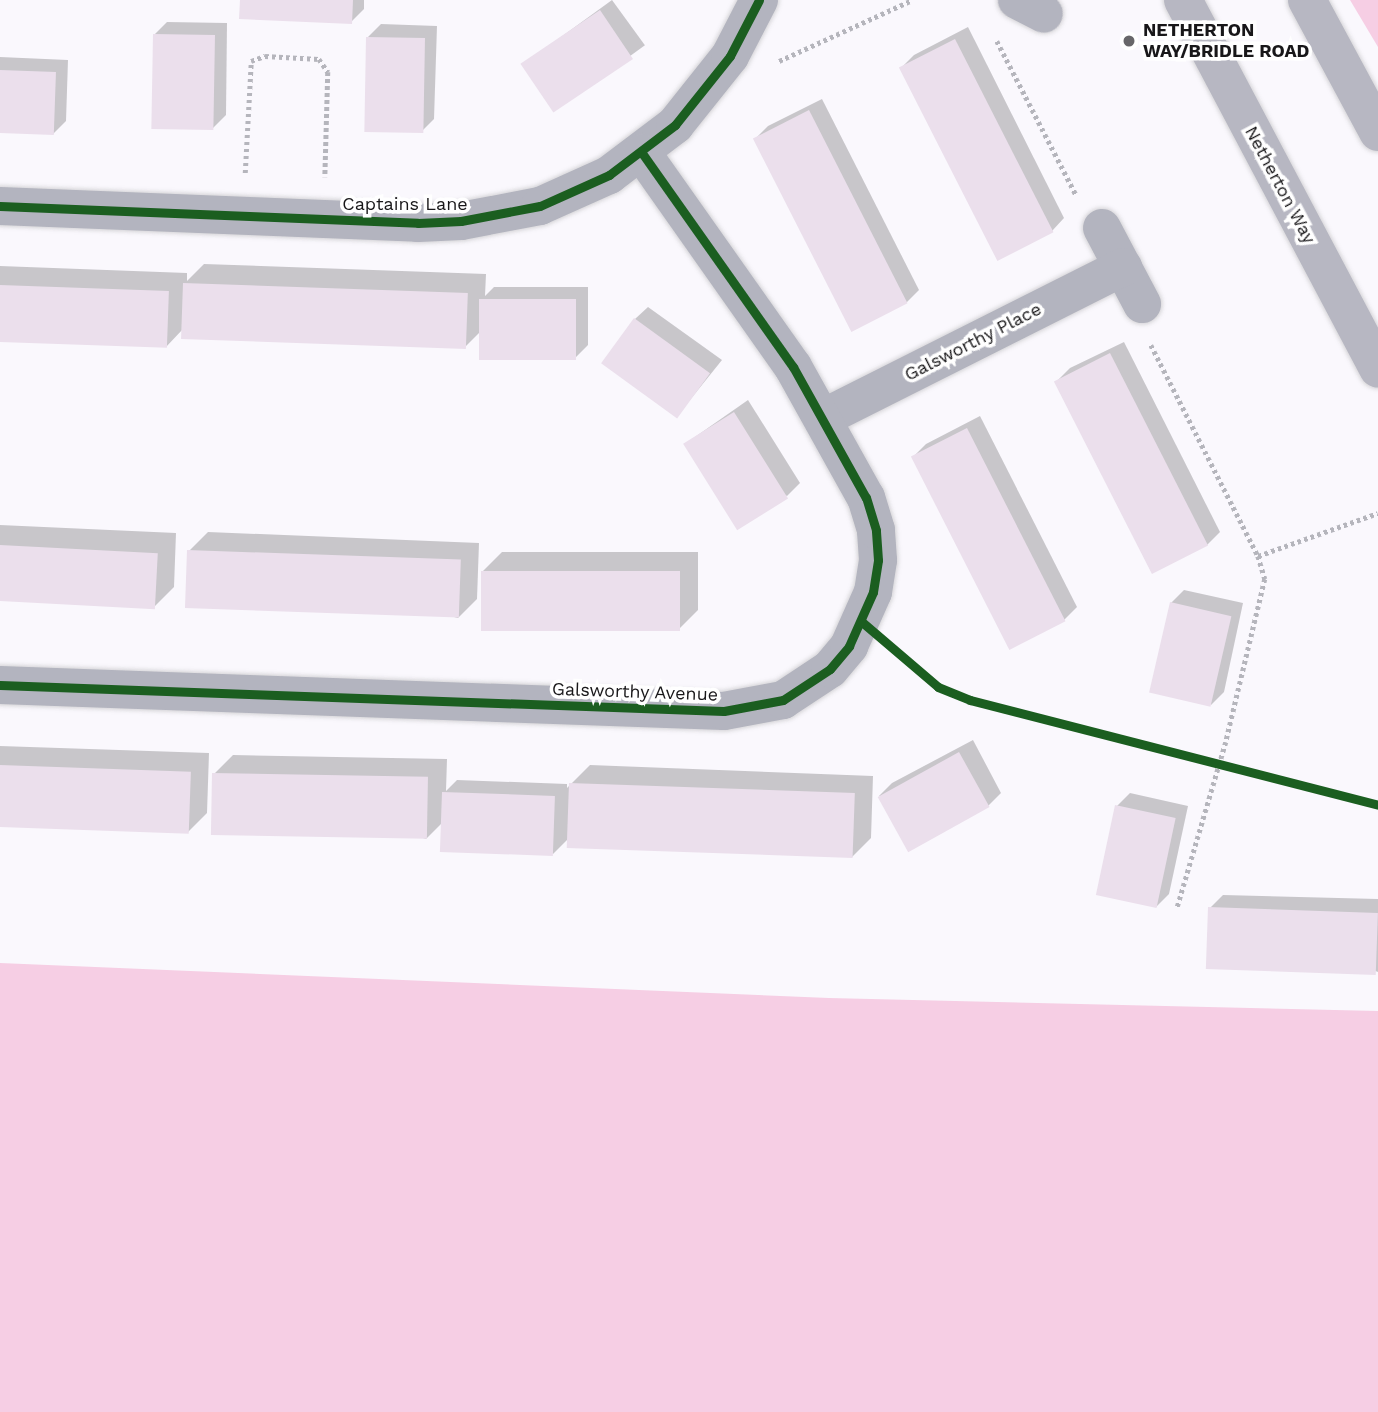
<!DOCTYPE html>
<style>
body{margin:0}
#map{position:relative;width:1378px;height:1412px;overflow:hidden;background:#faf8fd;font-family:"Work Sans",sans-serif}
div>[style]{position:absolute}
[style*='--x']{left:calc(var(--x)*1px);top:calc(var(--y)*1px);width:calc(var(--w)*1px);rotate:calc(var(--a)*1deg)}
.green>*{inset:0;background:#f6cee4}
.shadow>*{inset:0;background:#0003;transform-origin:0 0}
.building>*{inset:0;background:#ebdfec;transform-origin:0 0}
.path>*{height:4.5px;margin-top:-2.25px;transform-origin:0;background:repeating-linear-gradient(90deg,#b5b5bc 0 3.5px,transparent 0 7px)}
.roads{filter:drop-shadow(0 0 2px #d6d5d8) drop-shadow(0 0 2px #d6d5d8)}
.minor>*{height:38px;margin:-19px;padding:0 19px;transform-origin:19px;border-radius:19px;background:#b3b4bf}
.primary>*{height:38px;margin:-19px;padding:0 19px;transform-origin:19px;border-radius:19px;background:#b7b7c2}
.cycleway>*{height:9px;margin:-4.5px;padding:0 4.5px;transform-origin:4.5px;border-radius:4.5px;background:#1b5e20}
.dots>*{width:19px;height:19px;translate:-50% -50%;box-sizing:border-box;border:4px solid #fff;border-radius:50%}
span{translate:-50% -50%;white-space:nowrap;text-align:center;line-height:1.15;-webkit-text-stroke:7px #fff;paint-order:stroke}
.poi-label{font-size:18px;color:#181719;font-weight:700}
.left{translate:0 -50%;text-align:left}
.street-label{font-size:18px;color:#181719}
</style>
<div id="map">
<div class="green">
<i style="clip-path:polygon(1350px 0,1378px 0,1378px 47px)"></i>
<i style="clip-path:polygon(0 963px,829px 998px,1378px 1011px,1378px 1412px,0 1412px)"></i>
</div>
<div class="shadow">
<i style="clip-path:polygon(241px 0,364px 0,364px 9px,351px 22px)"></i>
<i style="left:612px;top:0;width:56px;height:110px;rotate:54deg"></i>
<i style="clip-path:polygon(167px 22px,227px 23px,226px 115px,213px 128px,154px 35px)"></i>
<i style="clip-path:polygon(381px 24px,437px 26px,434px 119px,421px 132px,368px 37px)"></i>
<i style="clip-path:polygon(968px 27px,1064px 218px,1052px 231px,901px 68px,914px 55px)"></i>
<i style="clip-path:polygon(0 57px,68px 60px,66px 121px,53px 134px,0 131px)"></i>
<i style="clip-path:polygon(822px 99px,919px 290px,906px 303px,755px 139px,768px 126px)"></i>
<i style="clip-path:polygon(204px 264px,486px 274px,485px 296px,494px 287px,588px 287px,588px 345px,575px 358px,481px 331px,465px 347px,183px 329px,166px 347px,0 340px,0 266px,187px 273px,187px 281px)"></i>
<i style="clip-path:polygon(648px 307px,722px 360px,677px 416px,635px 319px)"></i>
<i style="clip-path:polygon(1124px 342px,1220px 532px,1207px 545px,1153px 572px,1057px 381px,1070px 368px)"></i>
<i style="clip-path:polygon(748px 400px,800px 483px,787px 496px,685px 444px)"></i>
<i style="clip-path:polygon(980px 416px,1077px 607px,1064px 620px,913px 457px,926px 444px)"></i>
<i style="clip-path:polygon(0 525px,176px 533px,174px 587px,155px 606px,0 599px)"></i>
<i style="clip-path:polygon(208px 532px,479px 543px,477px 599px,458px 618px,189px 551px)"></i>
<i style="clip-path:polygon(502px 552px,698px 552px,698px 610px,679px 629px,483px 571px)"></i>
<i style="clip-path:polygon(1184px 590px,1243px 603px,1224px 692px,1211px 705px,1171px 603px)"></i>
<i style="clip-path:polygon(973px 740px,1001px 793px,988px 806px,879px 796px,892px 783px)"></i>
<i style="clip-path:polygon(0 746px,209px 753px,207px 813px,188px 832px,0 825px)"></i>
<i style="clip-path:polygon(233px 755px,447px 759px,446px 791px,457px 780px,567px 784px,567px 788px,590px 765px,873px 776px,871px 838px,852px 857px,569px 838px,553px 854px,443px 822px,426px 839px,214px 774px)"></i>
<i style="clip-path:polygon(1130px 793px,1188px 806px,1169px 894px,1156px 907px,1117px 806px)"></i>
<i style="clip-path:polygon(1223px 895px,1378px 899px,1378px 972px,1210px 908px)"></i>
</div>
<div class="building">
<i style="clip-path:polygon(240px 0,353px 0,352px 24px,239px 19px)"></i>
<i style="left:600px;top:10px;width:59px;height:96px;rotate:56deg"></i>
<i style="left:153px;top:34px;width:62px;height:95px;rotate:1deg"></i>
<i style="left:366px;top:37px;width:59px;height:95px;rotate:1deg"></i>
<i style="left:955px;top:39px;width:217px;height:63px;rotate:63deg"></i>
<i style="left:0;top:70px;width:56px;height:63px;rotate:2deg"></i>
<i style="left:809px;top:110px;width:217px;height:63px;rotate:63deg"></i>
<i style="left:183px;top:283px;width:285px;height:56px;rotate:2deg"></i>
<i style="left:0;top:285px;width:169px;height:57px;rotate:2deg"></i>
<i style="left:479px;top:299px;width:97px;height:61px"></i>
<i style="left:634px;top:318px;width:94px;height:56px;rotate:36deg"></i>
<i style="left:1110px;top:353px;width:216px;height:63px;rotate:63deg"></i>
<i style="left:734px;top:412px;width:102px;height:60px;rotate:58deg"></i>
<i style="left:967px;top:428px;width:217px;height:63px;rotate:63deg"></i>
<i style="left:0;top:545px;width:158px;height:56px;rotate:3deg"></i>
<i style="left:187px;top:550px;width:274px;height:58px;rotate:2deg"></i>
<i style="left:481px;top:571px;width:199px;height:60px"></i>
<i style="left:1170px;top:602px;width:63px;height:93px;rotate:13deg"></i>
<i style="left:959px;top:752px;width:63px;height:93px;rotate:61deg"></i>
<i style="left:0;top:765px;width:191px;height:62px;rotate:2deg"></i>
<i style="left:212px;top:773px;width:216px;height:62px;rotate:1deg"></i>
<i style="left:569px;top:783px;width:286px;height:65px;rotate:2deg"></i>
<i style="left:442px;top:792px;width:113px;height:60px;rotate:2deg"></i>
<i style="left:1115px;top:805px;width:62px;height:92px;rotate:12deg"></i>
<i style="left:1208px;top:907px;width:170px;height:62px;rotate:2deg"></i>
</div>
<div class="path">
<i style="--x:997;--y:41;--w:173;--a:62.8"></i>
<i style="--x:779;--y:61;--w:146;--a:-24.6"></i>
<i style="--x:245;--y:173;--w:112;--a:-86.9"></i>
<i style="--x:251;--y:61;--w:15;--a:-20"></i>
<i style="--x:265;--y:56;--w:54;--a:3.2"></i>
<i style="--x:319;--y:59;--w:16;--a:55"></i>
<i style="--x:328;--y:72;--w:105;--a:91.6"></i>
<i style="--x:1151;--y:345;--w:237;--a:63.1"></i>
<i style="--x:1258;--y:556;--w:24;--a:73"></i>
<i style="--x:1265;--y:579;--w:168;--a:103.5"></i>
<i style="--x:1226;--y:742;--w:173;--a:106.4"></i>
<i style="--x:1258;--y:556;--w:127;--a:-19.7"></i>
</div>
<div class="roads">
<div class="minor">
<i style="--x:1017;--y:0;--w:30;--a:27"></i>
<i style="--x:0;--y:206;--w:418;--a:2.3"></i>
<i style="--x:418;--y:223;--w:43;--a:-2.7"></i>
<i style="--x:461;--y:221;--w:80;--a:-10.8"></i>
<i style="--x:540;--y:206;--w:76;--a:-24.2"></i>
<i style="--x:609;--y:175;--w:83;--a:-37.1"></i>
<i style="--x:675;--y:125;--w:88;--a:-51.4"></i>
<i style="--x:730;--y:56;--w:63;--a:-62.6"></i>
<i style="--x:1102;--y:228;--w:86;--a:62.2"></i>
<i style="--x:823;--y:418;--w:336;--a:-26.7"></i>
<i style="--x:0;--y:685;--w:724;--a:2.06"></i>
<i style="--x:724;--y:711;--w:60;--a:-10.6"></i>
<i style="--x:783;--y:700;--w:56;--a:-33.4"></i>
<i style="--x:830;--y:669;--w:30;--a:-50"></i>
<i style="--x:849;--y:646;--w:59;--a:-66"></i>
<i style="--x:873;--y:592;--w:32;--a:-81"></i>
<i style="--x:878;--y:560;--w:30;--a:-94"></i>
<i style="--x:876;--y:530;--w:34;--a:-107"></i>
<i style="--x:866;--y:498;--w:150;--a:-119.1"></i>
<i style="--x:793;--y:367;--w:262;--a:-125.2"></i>
</div>
<div class="primary">
<i style="--x:1183;--y:0;--w:417;--a:62.1"></i>
<i style="--x:1307;--y:0;--w:150;--a:61.7"></i>
</div>
</div>
<div class="cycleway">
<i style="--x:0;--y:206;--w:418;--a:2.3"></i>
<i style="--x:418;--y:223;--w:43;--a:-2.7"></i>
<i style="--x:461;--y:221;--w:80;--a:-10.8"></i>
<i style="--x:540;--y:206;--w:76;--a:-24.2"></i>
<i style="--x:609;--y:175;--w:83;--a:-37.1"></i>
<i style="--x:675;--y:125;--w:88;--a:-51.4"></i>
<i style="--x:730;--y:56;--w:63;--a:-62.6"></i>
<i style="--x:862;--y:622;--w:100;--a:40.5"></i>
<i style="--x:938;--y:687;--w:35;--a:22"></i>
<i style="--x:970;--y:700;--w:421;--a:14.4"></i>
<i style="--x:0;--y:685;--w:724;--a:2.06"></i>
<i style="--x:724;--y:711;--w:60;--a:-10.6"></i>
<i style="--x:783;--y:700;--w:56;--a:-33.4"></i>
<i style="--x:830;--y:669;--w:30;--a:-50"></i>
<i style="--x:849;--y:646;--w:59;--a:-66"></i>
<i style="--x:873;--y:592;--w:32;--a:-81"></i>
<i style="--x:878;--y:560;--w:30;--a:-94"></i>
<i style="--x:876;--y:530;--w:34;--a:-107"></i>
<i style="--x:866;--y:498;--w:150;--a:-119.1"></i>
<i style="--x:793;--y:367;--w:262;--a:-125.2"></i>
</div>
<div class="dots">
<i style="left:1129px;top:41px;background:#676669"></i>
</div>
<div class="poi-label">
<span class="left" style="left:1143px;top:41px">NETHERTON<br>WAY/BRIDLE ROAD</span>
</div>
<div class="street-label">
<span style="left:1280px;top:185px;rotate:62deg">Netherton Way</span>
<span style="left:405px;top:204px">Captains Lane</span>
<span style="left:973px;top:342px;rotate:-27deg">Galsworthy Place</span>
<span style="left:635px;top:692px;rotate:2deg">Galsworthy Avenue</span>
</div>
</div>
